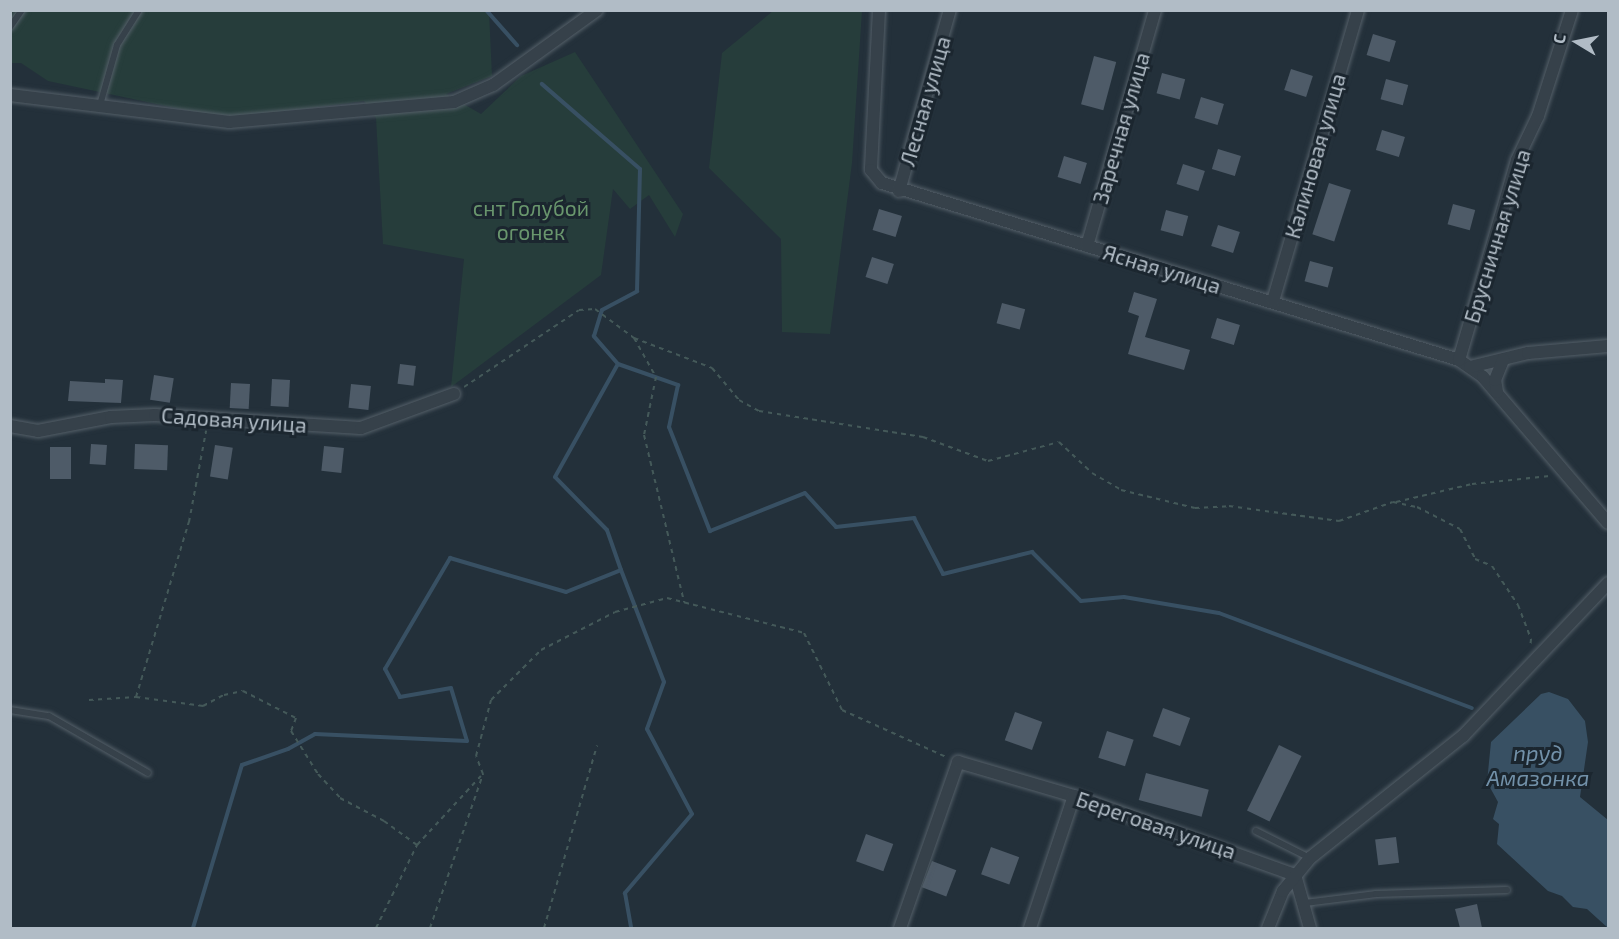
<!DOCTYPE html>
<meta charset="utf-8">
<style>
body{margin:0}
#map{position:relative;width:1619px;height:939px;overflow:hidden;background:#23303a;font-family:"Exo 2",sans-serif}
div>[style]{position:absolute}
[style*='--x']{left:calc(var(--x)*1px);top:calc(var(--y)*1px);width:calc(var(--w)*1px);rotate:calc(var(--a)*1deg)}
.green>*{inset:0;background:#263d3b}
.water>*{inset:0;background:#385063}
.stream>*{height:4px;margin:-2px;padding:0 2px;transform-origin:2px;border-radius:2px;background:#385063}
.building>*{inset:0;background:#4e5b68;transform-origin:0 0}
.path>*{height:2px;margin-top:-1px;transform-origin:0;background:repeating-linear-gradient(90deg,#445959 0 4.5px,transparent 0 9px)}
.roads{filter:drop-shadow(0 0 2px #545f68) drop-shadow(0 0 2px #545f68)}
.lane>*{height:6px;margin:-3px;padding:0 3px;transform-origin:3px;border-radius:3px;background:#36414a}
.street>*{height:12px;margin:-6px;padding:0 6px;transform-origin:6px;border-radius:6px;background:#36414a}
span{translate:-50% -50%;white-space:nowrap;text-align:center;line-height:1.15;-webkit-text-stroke:6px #1b262f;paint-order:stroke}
.street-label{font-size:21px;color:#b1bcc6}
.park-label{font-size:21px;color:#69966d}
.water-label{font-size:22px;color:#7291a9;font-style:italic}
.frame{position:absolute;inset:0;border:12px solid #b1bcc6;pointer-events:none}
.north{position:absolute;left:1547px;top:12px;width:60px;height:60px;-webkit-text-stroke:4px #1b262f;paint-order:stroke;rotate:280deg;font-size:16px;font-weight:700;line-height:24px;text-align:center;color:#b1bcc6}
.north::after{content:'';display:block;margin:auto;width:21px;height:27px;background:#b1bcc6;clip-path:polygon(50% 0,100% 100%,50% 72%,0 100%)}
</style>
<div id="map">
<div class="green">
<i style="clip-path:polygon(11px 11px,489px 11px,492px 76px,446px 94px,481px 114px,521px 76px,575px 52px,683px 214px,675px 237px,649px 195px,630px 209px,613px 189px,601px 275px,451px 387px,464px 259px,383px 244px,376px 118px,364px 101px,227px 119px,48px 81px,21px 63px,11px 63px)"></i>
<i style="clip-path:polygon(773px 11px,862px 11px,852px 163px,830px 334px,782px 332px,781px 239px,709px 168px,722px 53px)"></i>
</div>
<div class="water">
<i style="clip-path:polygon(1549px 692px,1568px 699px,1585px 721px,1588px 742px,1580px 797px,1608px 820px,1608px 928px,1587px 909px,1573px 907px,1562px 896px,1548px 891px,1497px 844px,1499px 824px,1493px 819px,1498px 802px,1487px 782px,1491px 742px,1541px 694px)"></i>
</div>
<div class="stream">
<i style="--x:486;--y:10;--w:47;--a:48.5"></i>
<i style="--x:618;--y:364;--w:64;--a:19.3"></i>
<i style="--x:678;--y:385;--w:43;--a:102.1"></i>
<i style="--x:669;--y:427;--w:112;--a:68.5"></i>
<i style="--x:710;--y:531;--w:102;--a:-21.8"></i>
<i style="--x:805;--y:493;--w:46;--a:47.6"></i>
<i style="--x:836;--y:527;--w:79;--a:-6.6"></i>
<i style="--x:914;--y:518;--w:63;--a:62.6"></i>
<i style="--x:943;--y:574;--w:92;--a:-13.9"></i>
<i style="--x:1032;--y:552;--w:69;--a:45"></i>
<i style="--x:1081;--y:601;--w:43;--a:-5.3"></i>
<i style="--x:1124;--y:597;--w:96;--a:9.6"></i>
<i style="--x:1219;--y:613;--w:270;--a:20.6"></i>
<i style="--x:621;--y:570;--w:120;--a:69"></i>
<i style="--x:664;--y:682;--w:50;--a:109.9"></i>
<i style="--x:647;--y:729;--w:96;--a:62.1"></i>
<i style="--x:692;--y:814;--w:104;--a:130.3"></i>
<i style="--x:625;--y:893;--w:36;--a:80"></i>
<i style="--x:193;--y:928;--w:170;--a:-73.3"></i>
<i style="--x:242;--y:765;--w:49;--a:-19.2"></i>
<i style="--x:288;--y:749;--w:31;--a:-29"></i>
<i style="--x:315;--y:734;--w:152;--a:2.6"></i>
<i style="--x:467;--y:741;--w:55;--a:-106.8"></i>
<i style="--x:451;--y:688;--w:52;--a:170"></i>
<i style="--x:400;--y:697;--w:32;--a:-118"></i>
<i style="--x:385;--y:669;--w:129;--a:-59.6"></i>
<i style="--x:450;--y:558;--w:121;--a:16.3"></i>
<i style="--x:566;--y:592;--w:59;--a:-21.8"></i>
<i style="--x:621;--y:570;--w:42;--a:-109.3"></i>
<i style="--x:607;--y:530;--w:74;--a:-134.5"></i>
<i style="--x:555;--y:477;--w:129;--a:-60.9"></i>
<i style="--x:618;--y:364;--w:37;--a:-131"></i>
<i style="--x:594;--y:336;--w:27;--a:-73"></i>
<i style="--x:602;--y:310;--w:40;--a:-28"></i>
<i style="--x:637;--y:291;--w:122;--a:-88.6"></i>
<i style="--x:640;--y:169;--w:130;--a:-139.1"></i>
</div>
<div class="building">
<i style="left:1373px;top:34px;width:24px;height:22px;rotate:17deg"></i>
<i style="left:1094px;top:56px;width:23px;height:50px;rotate:15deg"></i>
<i style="left:1291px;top:69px;width:23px;height:22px;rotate:18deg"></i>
<i style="left:1162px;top:73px;width:24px;height:21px;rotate:15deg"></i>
<i style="left:1386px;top:79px;width:23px;height:21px;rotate:15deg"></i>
<i style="left:1201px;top:97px;width:24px;height:22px;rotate:17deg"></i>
<i style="left:1382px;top:130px;width:24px;height:21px;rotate:17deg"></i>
<i style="left:1218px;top:149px;width:24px;height:21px;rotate:17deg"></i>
<i style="left:1064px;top:156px;width:24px;height:22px;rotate:17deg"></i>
<i style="left:1183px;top:164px;width:23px;height:21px;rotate:18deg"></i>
<i style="left:1329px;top:183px;width:23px;height:54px;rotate:18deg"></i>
<i style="left:1453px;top:204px;width:23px;height:21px;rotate:15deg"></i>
<i style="left:879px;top:209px;width:24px;height:22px;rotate:17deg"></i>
<i style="left:1166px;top:210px;width:23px;height:21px;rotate:15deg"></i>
<i style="left:1218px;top:225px;width:23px;height:22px;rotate:18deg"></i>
<i style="left:872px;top:257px;width:23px;height:21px;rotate:18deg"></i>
<i style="left:1310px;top:261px;width:24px;height:21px;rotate:15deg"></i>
<i style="clip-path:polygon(1134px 292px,1157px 299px,1145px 337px,1190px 350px,1184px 370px,1128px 354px,1139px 316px,1128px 312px)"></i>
<i style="left:1002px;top:303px;width:24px;height:21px;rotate:15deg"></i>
<i style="left:1217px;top:318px;width:24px;height:21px;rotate:17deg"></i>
<i style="left:400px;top:364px;width:16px;height:20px;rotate:7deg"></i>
<i style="left:154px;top:375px;width:20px;height:25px;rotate:9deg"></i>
<i style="clip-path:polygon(105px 379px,123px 380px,121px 403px,68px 401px,70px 381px,105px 383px)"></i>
<i style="left:272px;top:379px;width:18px;height:27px;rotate:3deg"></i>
<i style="left:231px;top:383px;width:19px;height:25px;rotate:3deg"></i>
<i style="left:351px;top:384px;width:20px;height:24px;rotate:6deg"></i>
<i style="left:91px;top:444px;width:16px;height:20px;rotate:4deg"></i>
<i style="left:135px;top:444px;width:33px;height:25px;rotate:2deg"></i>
<i style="left:215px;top:445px;width:18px;height:32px;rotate:9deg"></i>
<i style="left:324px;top:446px;width:20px;height:25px;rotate:6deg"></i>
<i style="left:71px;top:447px;width:32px;height:21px;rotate:90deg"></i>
<i style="left:1163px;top:708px;width:29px;height:30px;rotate:20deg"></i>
<i style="left:1015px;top:712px;width:29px;height:30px;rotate:20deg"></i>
<i style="left:1107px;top:731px;width:28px;height:28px;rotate:18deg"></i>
<i style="left:1279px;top:745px;width:25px;height:73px;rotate:26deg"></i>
<i style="left:1146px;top:773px;width:65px;height:28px;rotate:15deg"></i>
<i style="left:866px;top:834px;width:29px;height:29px;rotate:20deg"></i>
<i style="left:1396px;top:837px;width:26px;height:21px;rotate:83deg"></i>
<i style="left:991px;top:847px;width:30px;height:29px;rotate:20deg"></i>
<i style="left:932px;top:861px;width:26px;height:28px;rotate:21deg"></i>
<i style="clip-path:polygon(1477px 904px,1482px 928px,1460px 928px,1455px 909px)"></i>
</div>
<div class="path">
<i style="--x:634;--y:338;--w:45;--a:60.6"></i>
<i style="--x:656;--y:377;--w:59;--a:101.7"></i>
<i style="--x:644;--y:435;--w:172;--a:76.5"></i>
<i style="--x:464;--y:387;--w:138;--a:-33.8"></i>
<i style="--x:579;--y:310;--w:16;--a:-4"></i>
<i style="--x:595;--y:309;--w:49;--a:36.6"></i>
<i style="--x:634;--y:338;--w:84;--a:21"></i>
<i style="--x:712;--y:368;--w:42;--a:49.8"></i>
<i style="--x:739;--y:400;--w:23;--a:29"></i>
<i style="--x:759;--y:411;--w:166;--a:9"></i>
<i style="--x:923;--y:437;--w:69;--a:20.3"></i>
<i style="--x:988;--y:461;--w:73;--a:-15"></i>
<i style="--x:1059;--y:442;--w:45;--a:43.2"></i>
<i style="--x:1092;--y:473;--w:34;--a:30"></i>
<i style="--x:1121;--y:490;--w:76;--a:13.7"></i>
<i style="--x:1195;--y:508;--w:34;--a:-3"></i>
<i style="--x:1229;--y:506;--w:111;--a:7.8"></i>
<i style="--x:1339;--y:521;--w:57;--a:-19.4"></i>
<i style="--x:1393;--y:502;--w:25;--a:12"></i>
<i style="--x:1417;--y:507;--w:48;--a:27.1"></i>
<i style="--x:1460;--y:529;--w:34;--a:63"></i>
<i style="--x:1475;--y:559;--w:18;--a:22"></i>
<i style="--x:1492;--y:566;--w:47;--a:56.3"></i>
<i style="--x:1518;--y:605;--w:36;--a:69"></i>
<i style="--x:1531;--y:639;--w:9;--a:96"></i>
<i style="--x:1396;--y:502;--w:78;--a:-13.3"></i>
<i style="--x:1472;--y:484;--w:78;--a:-5.9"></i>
<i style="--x:136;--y:697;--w:183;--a:-73.2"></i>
<i style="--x:189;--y:522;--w:93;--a:-79.4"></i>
<i style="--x:89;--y:700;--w:47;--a:-3.7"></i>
<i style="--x:136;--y:697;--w:68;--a:7.7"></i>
<i style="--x:203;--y:706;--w:24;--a:-28"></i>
<i style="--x:224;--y:695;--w:19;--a:-12"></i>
<i style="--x:243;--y:691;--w:59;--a:27"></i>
<i style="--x:296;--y:718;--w:14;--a:111"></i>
<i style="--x:291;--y:731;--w:51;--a:57.9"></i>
<i style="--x:318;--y:774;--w:33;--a:47"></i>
<i style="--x:340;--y:798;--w:50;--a:27.6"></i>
<i style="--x:384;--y:821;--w:41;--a:36"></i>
<i style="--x:376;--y:928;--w:93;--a:-63.7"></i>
<i style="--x:417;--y:845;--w:94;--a:-47.2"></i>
<i style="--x:430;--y:928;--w:163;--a:-71"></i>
<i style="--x:483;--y:774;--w:19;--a:-111"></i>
<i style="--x:476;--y:756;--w:58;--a:-75"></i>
<i style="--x:491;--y:700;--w:71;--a:-45"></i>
<i style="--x:541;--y:650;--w:83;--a:-27.2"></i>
<i style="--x:615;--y:612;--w:54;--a:-15.1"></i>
<i style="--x:667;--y:598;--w:141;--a:14.3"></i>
<i style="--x:804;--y:633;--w:86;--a:63.7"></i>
<i style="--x:842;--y:710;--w:114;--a:24.3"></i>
<i style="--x:544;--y:928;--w:190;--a:-73.8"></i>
</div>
<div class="roads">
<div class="lane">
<i style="--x:10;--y:27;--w:21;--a:-55"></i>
<i style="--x:100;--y:105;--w:62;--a:-74.2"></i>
<i style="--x:117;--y:45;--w:41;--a:-57.8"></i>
<i style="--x:10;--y:710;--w:39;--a:9"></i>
<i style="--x:49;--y:716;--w:114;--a:29.9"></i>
<i style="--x:1256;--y:831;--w:60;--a:26.6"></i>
<i style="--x:1305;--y:903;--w:72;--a:-7.2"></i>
<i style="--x:1376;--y:894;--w:131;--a:-1.7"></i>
</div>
<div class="street">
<i style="--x:879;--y:10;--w:160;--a:92.9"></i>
<i style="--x:871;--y:170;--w:17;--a:50"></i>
<i style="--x:882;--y:183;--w:604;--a:17.05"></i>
<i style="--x:1459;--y:360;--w:29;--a:35"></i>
<i style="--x:1483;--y:377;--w:192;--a:49.4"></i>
<i style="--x:10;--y:95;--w:221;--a:7"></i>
<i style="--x:229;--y:122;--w:226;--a:-5.1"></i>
<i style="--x:454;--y:102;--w:43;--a:-23.6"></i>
<i style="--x:493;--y:85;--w:128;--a:-35.8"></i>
<i style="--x:899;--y:191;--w:188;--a:-74.3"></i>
<i style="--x:1087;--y:246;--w:246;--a:-73.9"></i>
<i style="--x:1273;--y:301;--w:303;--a:-73.7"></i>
<i style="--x:1459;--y:360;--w:208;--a:-73.8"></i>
<i style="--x:1517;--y:160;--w:49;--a:-64.5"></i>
<i style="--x:1538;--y:116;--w:111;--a:-72.2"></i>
<i style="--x:1470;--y:367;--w:60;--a:-13.6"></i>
<i style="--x:1528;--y:353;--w:80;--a:-5"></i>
<i style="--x:1497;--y:392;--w:12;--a:-99"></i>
<i style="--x:1495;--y:380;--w:22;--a:-68"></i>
<i style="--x:10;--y:426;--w:28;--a:10"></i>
<i style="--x:38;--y:431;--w:74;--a:-10.9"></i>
<i style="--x:111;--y:417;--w:44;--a:-2.6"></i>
<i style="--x:155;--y:415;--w:206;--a:3.6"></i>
<i style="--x:361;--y:428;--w:99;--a:-20.1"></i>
<i style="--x:1295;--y:875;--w:55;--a:74.2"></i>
<i style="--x:900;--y:928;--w:176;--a:-70.7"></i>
<i style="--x:958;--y:762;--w:121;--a:16.3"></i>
<i style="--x:1074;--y:796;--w:235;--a:19.7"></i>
<i style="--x:1030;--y:928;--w:139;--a:-71.6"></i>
<i style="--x:1268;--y:928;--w:40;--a:-68"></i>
<i style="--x:1283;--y:891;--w:43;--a:-50.7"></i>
<i style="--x:1310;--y:858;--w:196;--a:-38.6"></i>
<i style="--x:1463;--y:736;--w:211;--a:-46.5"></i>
</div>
</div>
<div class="street-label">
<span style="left:925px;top:101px;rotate:-74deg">Лесная улица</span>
<span style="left:1121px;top:128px;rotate:-74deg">Заречная улица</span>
<span style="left:1315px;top:156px;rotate:-74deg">Калиновая улица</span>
<span style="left:1497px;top:236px;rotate:-73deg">Брусничная улица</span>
<span style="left:1162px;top:269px;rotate:17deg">Ясная улица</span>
<span style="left:234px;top:420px;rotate:4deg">Садовая улица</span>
<span style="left:1156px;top:825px;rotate:19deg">Береговая улица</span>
</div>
<div class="park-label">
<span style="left:531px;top:220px">снт Голубой<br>огонек</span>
</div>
<div class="water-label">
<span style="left:1538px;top:765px">пруд<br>Амазонка</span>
</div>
<div class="frame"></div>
<div class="north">С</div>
</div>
